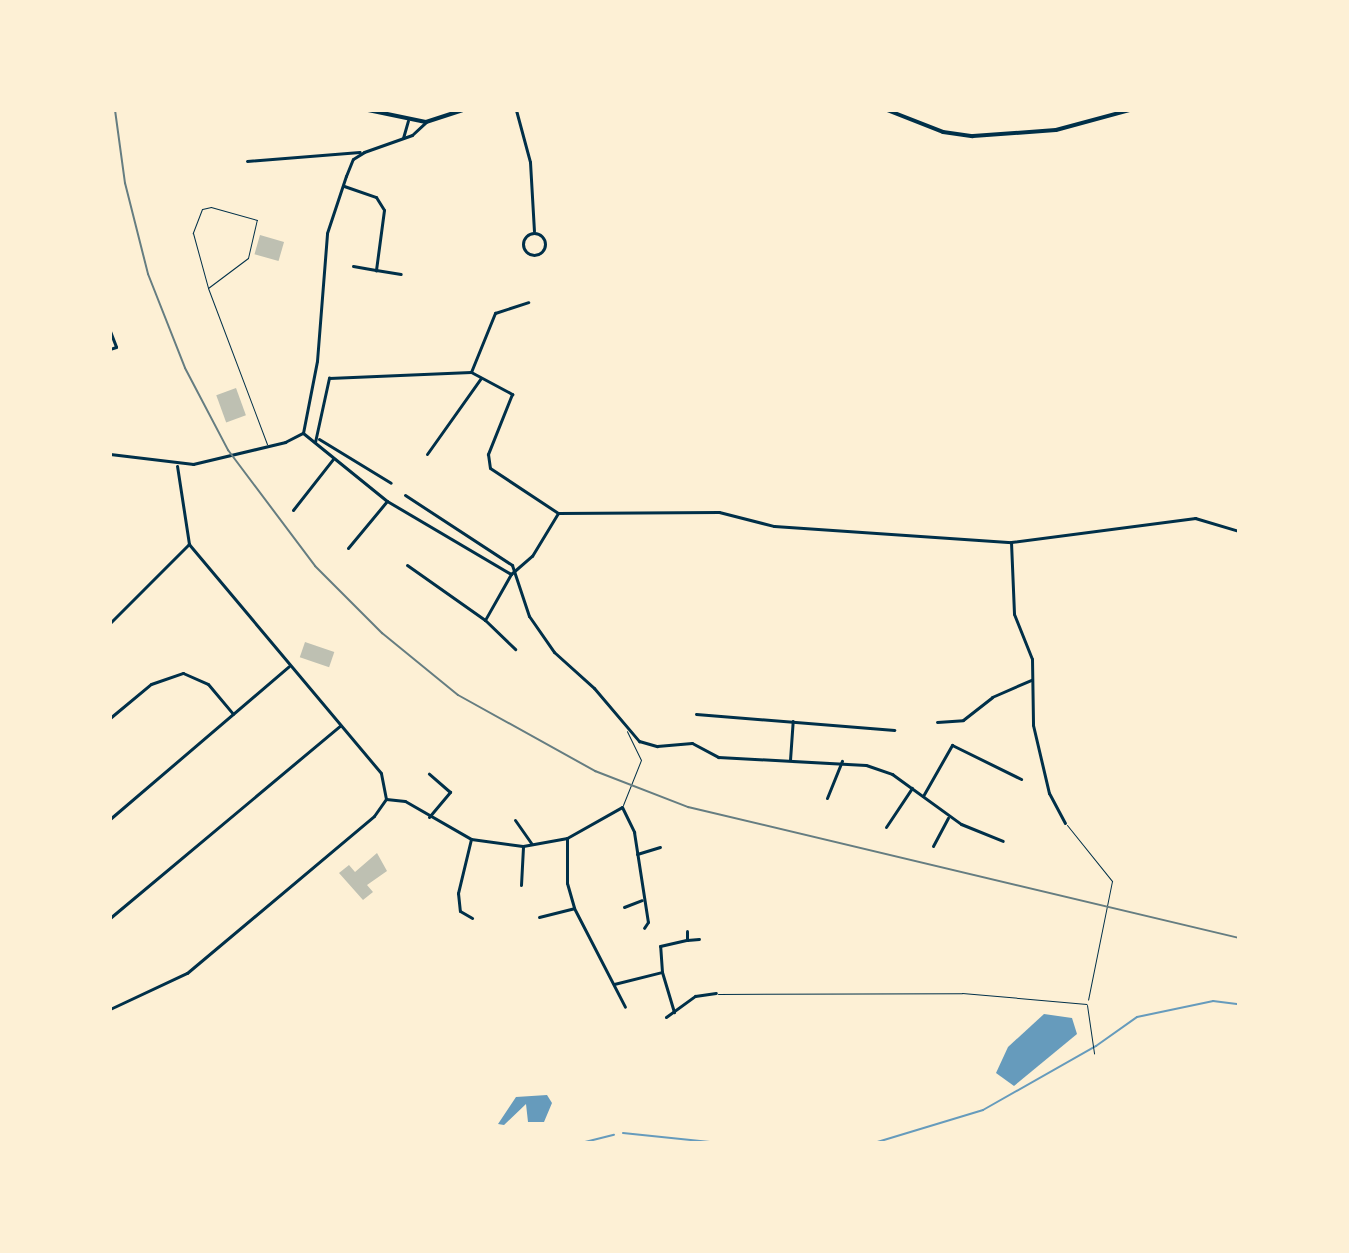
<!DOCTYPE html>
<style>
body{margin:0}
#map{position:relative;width:1349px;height:1253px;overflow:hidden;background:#fdf0d5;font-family:Mulish,sans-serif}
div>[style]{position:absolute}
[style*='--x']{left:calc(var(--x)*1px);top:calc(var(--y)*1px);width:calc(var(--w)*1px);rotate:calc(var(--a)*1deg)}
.water>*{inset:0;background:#669bbc}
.stream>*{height:2px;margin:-1px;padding:0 1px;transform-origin:1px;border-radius:1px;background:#669bbc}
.building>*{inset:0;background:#bec0b2;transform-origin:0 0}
.service>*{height:1px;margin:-0.5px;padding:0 0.5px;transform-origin:0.5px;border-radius:0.5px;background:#003049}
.minor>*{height:3px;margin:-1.5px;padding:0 1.5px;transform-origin:1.5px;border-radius:1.5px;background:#003049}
.minor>.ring{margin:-1.5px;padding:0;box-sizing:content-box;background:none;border:3px solid #003049;border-radius:50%}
.primary>*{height:4px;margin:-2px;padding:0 2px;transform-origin:2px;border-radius:2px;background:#003049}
.rail>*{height:2px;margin:-1px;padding:0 1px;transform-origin:1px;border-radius:1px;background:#657d81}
span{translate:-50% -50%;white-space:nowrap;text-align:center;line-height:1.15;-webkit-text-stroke:8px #fdf0d5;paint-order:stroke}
.frame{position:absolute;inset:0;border:112px solid #fdf0d5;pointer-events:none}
</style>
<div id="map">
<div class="water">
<i style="clip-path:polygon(1044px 1014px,1072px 1018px,1077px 1034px,1014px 1086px,996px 1073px,1008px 1047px)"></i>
<i style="clip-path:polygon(547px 1095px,552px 1103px,544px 1122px,528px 1122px,526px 1104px,504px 1125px,498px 1124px,516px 1097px)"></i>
</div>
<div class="stream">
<i style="--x:623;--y:1133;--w:97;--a:5.9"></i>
<i style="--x:581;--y:1143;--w:34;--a:-14"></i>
<i style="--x:874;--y:1143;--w:114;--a:-16.8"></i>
<i style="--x:983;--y:1110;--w:130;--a:-29.5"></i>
<i style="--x:1096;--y:1046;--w:50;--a:-35.3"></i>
<i style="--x:1137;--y:1017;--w:78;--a:-11.9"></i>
<i style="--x:1213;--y:1001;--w:26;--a:7"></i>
</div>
<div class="building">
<i style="left:260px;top:235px;width:25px;height:20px;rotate:16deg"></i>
<i style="left:236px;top:388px;width:29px;height:21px;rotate:70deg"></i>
<i style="left:305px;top:642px;width:31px;height:16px;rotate:19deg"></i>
<i style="clip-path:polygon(377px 853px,387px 871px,367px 885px,373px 892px,363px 900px,339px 873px,349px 865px,355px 872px)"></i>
</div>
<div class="service">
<i style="--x:208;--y:288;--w:50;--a:-36.9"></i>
<i style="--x:248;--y:258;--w:39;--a:-77"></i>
<i style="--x:257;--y:220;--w:48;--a:-164.2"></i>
<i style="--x:211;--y:207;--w:9;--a:167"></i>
<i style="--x:202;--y:209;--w:26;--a:111"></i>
<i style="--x:193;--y:233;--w:57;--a:74.7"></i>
<i style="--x:208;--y:288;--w:167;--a:69.3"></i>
<i style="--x:623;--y:805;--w:48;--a:-68.2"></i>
<i style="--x:641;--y:760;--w:32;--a:-116"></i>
<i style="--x:1067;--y:825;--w:72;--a:51.2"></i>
<i style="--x:1112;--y:881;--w:121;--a:101.4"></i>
<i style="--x:718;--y:994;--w:244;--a:-0.2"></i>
<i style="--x:962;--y:993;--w:125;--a:5"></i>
<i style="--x:1087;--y:1005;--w:49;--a:81.7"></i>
</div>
<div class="minor">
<i style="--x:215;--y:110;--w:10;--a:0"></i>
<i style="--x:516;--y:110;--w:54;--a:74.9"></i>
<i style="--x:530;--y:162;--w:69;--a:86.7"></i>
<i style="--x:403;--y:138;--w:18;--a:-74"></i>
<i style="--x:247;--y:161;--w:113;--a:-4.6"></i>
<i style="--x:344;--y:186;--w:34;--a:19"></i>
<i style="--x:376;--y:197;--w:15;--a:58"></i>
<i style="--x:384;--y:210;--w:61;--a:97.6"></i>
<i style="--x:376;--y:270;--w:25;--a:9"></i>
<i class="ring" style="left:523px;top:233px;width:19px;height:19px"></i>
<i style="--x:353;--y:266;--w:23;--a:10"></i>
<i style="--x:110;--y:331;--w:17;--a:69"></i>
<i style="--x:116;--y:347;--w:6;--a:162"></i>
<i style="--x:471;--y:372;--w:47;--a:28.2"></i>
<i style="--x:512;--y:394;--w:65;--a:111.8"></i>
<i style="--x:488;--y:454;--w:14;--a:82"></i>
<i style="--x:490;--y:468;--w:82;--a:33.5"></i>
<i style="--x:303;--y:433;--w:73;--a:-79"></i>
<i style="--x:317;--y:361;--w:128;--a:-85.5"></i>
<i style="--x:327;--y:233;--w:60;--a:-71.6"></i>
<i style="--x:346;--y:176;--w:18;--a:-68"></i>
<i style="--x:353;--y:159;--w:13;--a:-32"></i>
<i style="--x:364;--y:152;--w:51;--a:-19.5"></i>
<i style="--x:412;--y:135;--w:19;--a:-43"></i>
<i style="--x:303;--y:433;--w:108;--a:39"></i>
<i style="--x:387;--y:501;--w:144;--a:30.5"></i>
<i style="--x:319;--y:439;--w:84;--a:31.4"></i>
<i style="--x:315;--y:442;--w:66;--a:-77.7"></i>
<i style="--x:329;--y:378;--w:142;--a:-2.4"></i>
<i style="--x:471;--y:372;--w:64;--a:-67.9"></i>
<i style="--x:495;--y:313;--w:35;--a:-18"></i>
<i style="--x:110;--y:454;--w:84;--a:6.9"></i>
<i style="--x:193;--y:464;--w:95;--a:-13.4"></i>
<i style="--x:285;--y:442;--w:20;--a:-27"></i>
<i style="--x:427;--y:454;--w:93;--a:-54.6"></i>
<i style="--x:405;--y:495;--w:128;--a:33.2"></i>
<i style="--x:512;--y:565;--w:54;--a:71.6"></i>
<i style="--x:529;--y:616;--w:44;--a:55.2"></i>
<i style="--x:554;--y:652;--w:54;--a:42"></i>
<i style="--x:594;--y:688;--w:70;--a:49.7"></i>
<i style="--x:639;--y:741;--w:19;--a:16"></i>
<i style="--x:657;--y:746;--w:35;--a:-5"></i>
<i style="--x:692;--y:743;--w:30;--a:28"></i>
<i style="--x:718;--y:757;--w:148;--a:3.1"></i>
<i style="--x:866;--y:765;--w:28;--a:19"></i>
<i style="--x:892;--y:774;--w:85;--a:35.9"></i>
<i style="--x:961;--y:824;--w:45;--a:22"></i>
<i style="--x:293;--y:510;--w:65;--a:-51.9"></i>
<i style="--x:1011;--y:542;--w:72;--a:87.6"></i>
<i style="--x:1014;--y:614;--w:48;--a:68.2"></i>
<i style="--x:1032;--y:659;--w:66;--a:89.1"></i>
<i style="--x:1033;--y:725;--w:70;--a:76.8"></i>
<i style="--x:1049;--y:793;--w:34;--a:62"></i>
<i style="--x:348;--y:548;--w:61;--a:-50.3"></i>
<i style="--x:407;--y:565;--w:95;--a:35.2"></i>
<i style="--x:511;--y:574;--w:28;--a:-41"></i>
<i style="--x:532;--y:556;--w:50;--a:-58.8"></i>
<i style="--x:558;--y:513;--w:161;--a:-0.4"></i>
<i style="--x:719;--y:512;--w:57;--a:14.3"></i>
<i style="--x:774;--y:526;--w:238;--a:3.9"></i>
<i style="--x:1011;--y:542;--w:186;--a:-7.4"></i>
<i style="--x:1195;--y:518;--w:46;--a:16.5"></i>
<i style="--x:511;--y:574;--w:53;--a:119.5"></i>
<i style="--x:485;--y:620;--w:42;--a:44"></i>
<i style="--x:110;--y:623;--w:112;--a:-45"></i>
<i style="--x:189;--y:544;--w:79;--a:-98.7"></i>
<i style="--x:696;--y:714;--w:199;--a:4.6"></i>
<i style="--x:110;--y:718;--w:53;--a:-39.7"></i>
<i style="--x:151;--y:684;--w:34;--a:-19"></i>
<i style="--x:183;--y:673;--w:27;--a:24"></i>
<i style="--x:208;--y:684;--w:39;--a:50"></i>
<i style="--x:937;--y:722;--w:26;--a:-4"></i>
<i style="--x:963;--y:720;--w:37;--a:-38"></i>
<i style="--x:992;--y:697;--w:43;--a:-23.6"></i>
<i style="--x:790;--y:760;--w:39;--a:-86"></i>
<i style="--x:923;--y:796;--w:59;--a:-60.4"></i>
<i style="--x:952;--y:745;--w:77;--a:26.2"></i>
<i style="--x:827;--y:798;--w:40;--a:-68"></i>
<i style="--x:386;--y:799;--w:19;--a:6"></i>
<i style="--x:405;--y:801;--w:76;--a:29.9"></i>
<i style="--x:471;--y:839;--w:52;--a:7.7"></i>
<i style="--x:523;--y:846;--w:45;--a:-10.3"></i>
<i style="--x:567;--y:838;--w:63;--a:-29.4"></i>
<i style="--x:622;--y:807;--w:28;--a:64"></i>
<i style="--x:634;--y:832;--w:91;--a:81.2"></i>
<i style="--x:648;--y:922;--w:7;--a:124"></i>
<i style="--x:429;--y:817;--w:33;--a:-50"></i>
<i style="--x:450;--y:792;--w:28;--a:-139"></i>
<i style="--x:110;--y:819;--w:235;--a:-40.5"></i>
<i style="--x:515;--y:820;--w:29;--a:55"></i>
<i style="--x:886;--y:827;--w:47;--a:-56.3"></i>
<i style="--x:567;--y:838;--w:45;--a:90"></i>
<i style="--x:567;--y:883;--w:26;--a:74"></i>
<i style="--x:574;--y:908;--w:111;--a:62.7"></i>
<i style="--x:471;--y:839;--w:56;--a:103.5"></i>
<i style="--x:458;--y:893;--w:18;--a:84"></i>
<i style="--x:460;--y:911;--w:14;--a:30"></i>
<i style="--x:933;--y:846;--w:32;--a:-62"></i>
<i style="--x:637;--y:854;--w:24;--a:-17"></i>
<i style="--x:521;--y:885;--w:39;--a:-87"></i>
<i style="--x:624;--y:907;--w:19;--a:-21"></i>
<i style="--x:539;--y:917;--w:36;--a:-14"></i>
<i style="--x:110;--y:918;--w:300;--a:-39.9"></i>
<i style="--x:687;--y:940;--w:12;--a:-5"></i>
<i style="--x:662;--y:972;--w:26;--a:-94"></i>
<i style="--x:660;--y:946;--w:28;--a:-13"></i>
<i style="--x:687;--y:940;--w:9;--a:-90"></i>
<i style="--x:614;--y:984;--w:49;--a:-14"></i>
<i style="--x:662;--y:972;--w:42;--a:73.3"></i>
<i style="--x:110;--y:1009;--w:85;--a:-25.1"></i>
<i style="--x:187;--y:973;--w:244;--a:-40"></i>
<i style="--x:374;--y:816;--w:21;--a:-55"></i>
<i style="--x:386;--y:799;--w:26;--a:-101"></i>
<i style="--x:381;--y:773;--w:299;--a:-130"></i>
<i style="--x:666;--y:1017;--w:36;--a:-36"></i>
<i style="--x:695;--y:996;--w:21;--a:-8"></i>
</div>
<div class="primary">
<i style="--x:368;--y:110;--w:59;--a:11.7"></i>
<i style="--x:426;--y:122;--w:38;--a:-18"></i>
<i style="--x:887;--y:110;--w:60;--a:21.4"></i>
<i style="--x:943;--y:132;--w:30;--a:8"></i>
<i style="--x:973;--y:136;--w:83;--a:-4.1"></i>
<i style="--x:1056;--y:130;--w:77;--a:-15.1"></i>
</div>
<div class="rail">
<i style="--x:115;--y:110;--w:74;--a:82.2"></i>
<i style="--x:125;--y:183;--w:94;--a:75.8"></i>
<i style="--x:148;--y:274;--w:101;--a:68.5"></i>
<i style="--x:185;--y:368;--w:93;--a:62.3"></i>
<i style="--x:228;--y:450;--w:145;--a:53.1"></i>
<i style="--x:315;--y:566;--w:95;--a:45"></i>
<i style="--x:382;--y:633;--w:98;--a:39.2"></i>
<i style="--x:458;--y:695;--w:157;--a:29"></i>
<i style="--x:595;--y:771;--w:100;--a:21.2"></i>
<i style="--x:688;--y:807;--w:566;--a:13.37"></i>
</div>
<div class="frame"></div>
</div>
